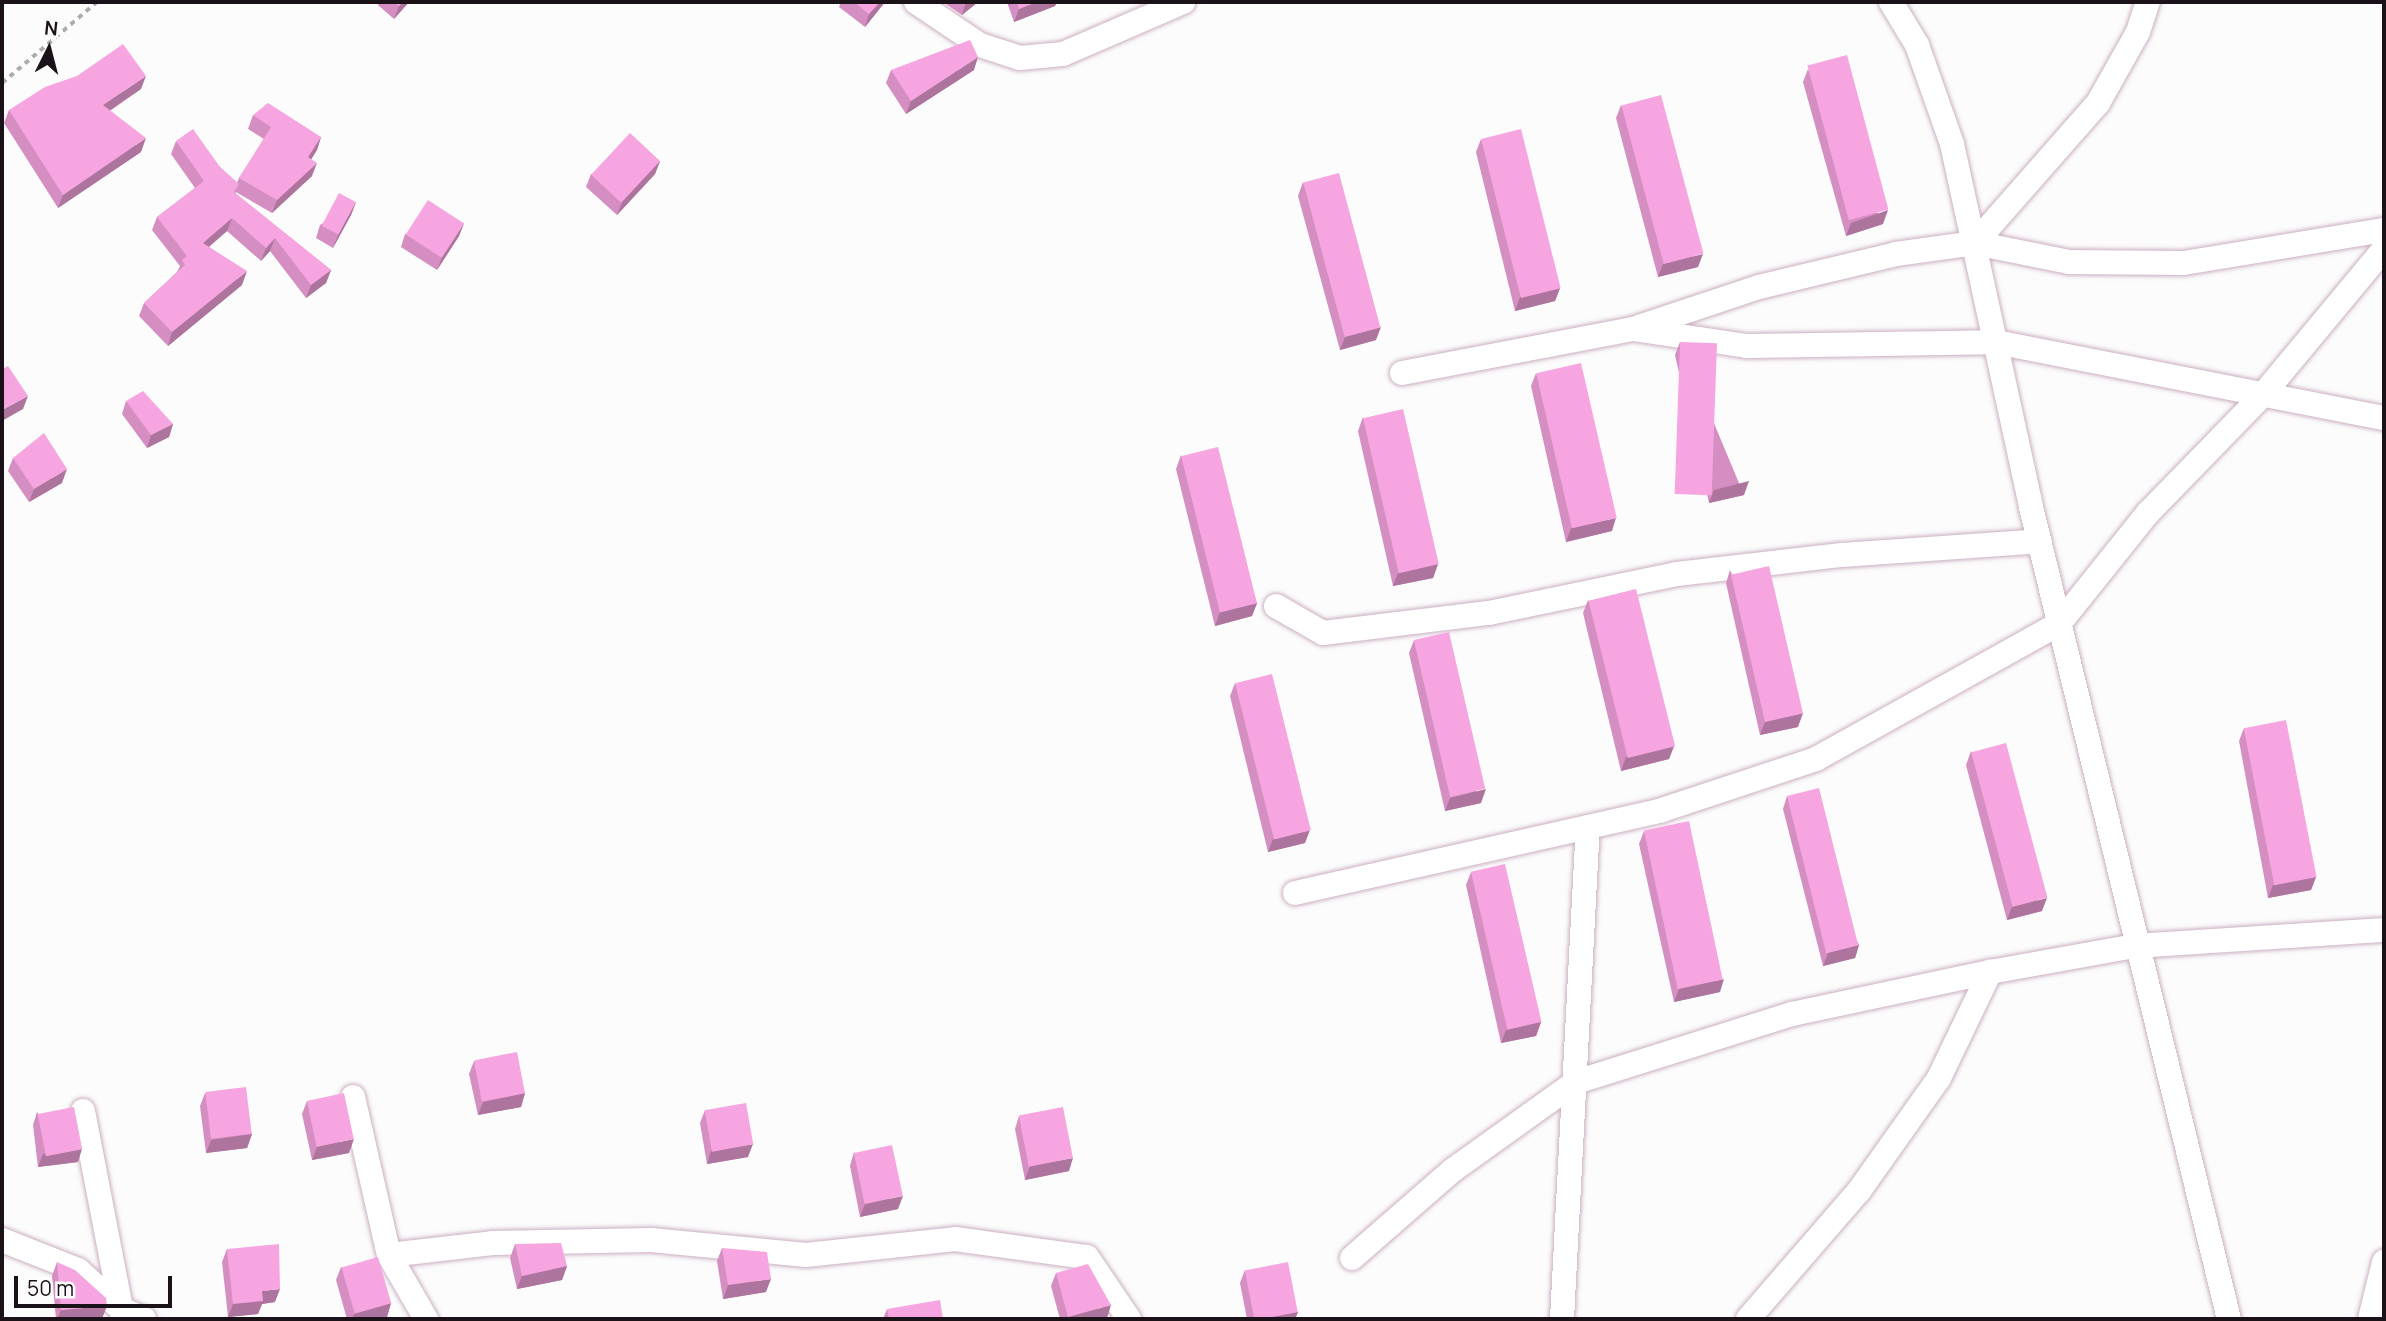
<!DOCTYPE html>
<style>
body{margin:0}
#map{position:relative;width:2386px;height:1321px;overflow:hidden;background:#fcfcfc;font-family:Manrope,sans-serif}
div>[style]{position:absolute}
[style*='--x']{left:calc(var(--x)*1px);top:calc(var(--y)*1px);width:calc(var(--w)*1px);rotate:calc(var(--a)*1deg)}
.path>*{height:3.5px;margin-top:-1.75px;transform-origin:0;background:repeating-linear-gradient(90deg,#afacae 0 5px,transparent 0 10px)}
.roads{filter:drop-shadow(0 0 2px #cbafc2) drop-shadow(0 0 2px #cbafc2)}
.minor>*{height:24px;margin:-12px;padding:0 12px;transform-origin:12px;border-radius:12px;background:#fff}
.wall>*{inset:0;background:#d48ec1}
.shaded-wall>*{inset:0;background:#ad749d}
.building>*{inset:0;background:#f7a5e0;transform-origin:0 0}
span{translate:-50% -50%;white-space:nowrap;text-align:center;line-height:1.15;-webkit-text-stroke:7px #fcfcfc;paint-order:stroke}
.frame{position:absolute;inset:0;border:4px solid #1b1118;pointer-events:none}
.north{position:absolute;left:14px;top:14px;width:70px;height:70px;-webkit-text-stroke:5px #fcfcfc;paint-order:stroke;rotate:6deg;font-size:19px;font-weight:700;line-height:28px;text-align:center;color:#1b1118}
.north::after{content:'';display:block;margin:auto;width:24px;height:32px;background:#1b1118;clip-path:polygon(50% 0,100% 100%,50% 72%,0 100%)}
.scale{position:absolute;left:14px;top:1276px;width:158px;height:32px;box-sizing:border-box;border:4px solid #1b1118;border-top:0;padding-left:9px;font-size:21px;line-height:24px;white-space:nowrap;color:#1b1118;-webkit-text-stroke:5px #fcfcfc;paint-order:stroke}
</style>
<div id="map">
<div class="path">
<i style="--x:2;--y:83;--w:125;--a:-40.5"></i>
</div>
<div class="roads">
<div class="minor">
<i style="--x:916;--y:2;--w:77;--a:33.9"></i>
<i style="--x:980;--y:45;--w:42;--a:18"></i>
<i style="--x:1020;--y:58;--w:43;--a:-5.3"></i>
<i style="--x:1063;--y:54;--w:131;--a:-23.4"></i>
<i style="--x:1891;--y:2;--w:50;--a:58.8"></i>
<i style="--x:1917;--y:45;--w:105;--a:70.5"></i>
<i style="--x:1952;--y:144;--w:371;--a:77.7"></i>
<i style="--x:2031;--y:507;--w:836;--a:76.3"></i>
<i style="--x:1975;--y:243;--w:96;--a:11.4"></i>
<i style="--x:2069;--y:262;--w:115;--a:0.5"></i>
<i style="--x:2184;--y:263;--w:203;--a:-9.4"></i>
<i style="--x:1639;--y:327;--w:126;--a:-18.4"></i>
<i style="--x:1759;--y:287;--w:141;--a:-13.5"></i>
<i style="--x:1896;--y:254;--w:80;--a:-7.9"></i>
<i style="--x:1975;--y:243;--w:186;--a:-48.7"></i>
<i style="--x:2098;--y:103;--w:81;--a:-60.6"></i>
<i style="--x:2138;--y:32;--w:32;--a:-72"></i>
<i style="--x:1402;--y:373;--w:235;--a:-10.8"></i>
<i style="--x:1633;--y:329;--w:115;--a:8.5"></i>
<i style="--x:1747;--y:346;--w:249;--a:-0.9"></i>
<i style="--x:1996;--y:342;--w:395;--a:11.1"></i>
<i style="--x:1276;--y:606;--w:54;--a:29.9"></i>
<i style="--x:1323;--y:633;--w:167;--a:-6.9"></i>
<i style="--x:1489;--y:613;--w:192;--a:-11.7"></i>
<i style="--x:1677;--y:574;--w:166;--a:-6.6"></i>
<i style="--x:1842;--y:555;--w:198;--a:-4"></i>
<i style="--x:1295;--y:893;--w:376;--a:-12.7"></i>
<i style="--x:1662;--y:810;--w:162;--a:-18.3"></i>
<i style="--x:1816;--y:759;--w:278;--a:-29.1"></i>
<i style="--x:2059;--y:624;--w:142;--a:-51.3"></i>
<i style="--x:2148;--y:513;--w:162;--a:-45.8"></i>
<i style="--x:2261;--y:397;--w:192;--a:-50.3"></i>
<i style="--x:353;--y:1097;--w:162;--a:77.2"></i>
<i style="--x:389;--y:1255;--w:74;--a:60"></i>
<i style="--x:83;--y:1111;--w:212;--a:79.1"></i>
<i style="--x:2;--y:1240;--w:82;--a:21.5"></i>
<i style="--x:78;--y:1270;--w:58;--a:42.2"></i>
<i style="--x:121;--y:1309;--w:25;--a:23"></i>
<i style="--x:389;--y:1255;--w:104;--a:-6.6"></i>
<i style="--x:492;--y:1243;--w:159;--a:-1.1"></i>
<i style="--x:651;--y:1240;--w:156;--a:5.5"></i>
<i style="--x:806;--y:1255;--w:150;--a:-6.1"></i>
<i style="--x:955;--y:1239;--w:133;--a:7.8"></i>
<i style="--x:1087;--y:1257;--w:75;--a:55.9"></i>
<i style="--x:1352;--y:1258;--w:134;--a:-41.1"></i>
<i style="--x:1453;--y:1170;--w:151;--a:-35.6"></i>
<i style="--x:1576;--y:1082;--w:226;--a:-17.5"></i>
<i style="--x:1792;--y:1014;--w:202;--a:-12"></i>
<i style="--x:1990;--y:972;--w:147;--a:-10.2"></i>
<i style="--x:2135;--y:946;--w:250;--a:-3.7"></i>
<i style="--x:1562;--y:1319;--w:492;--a:-87"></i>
<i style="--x:1748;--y:1319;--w:169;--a:-49.1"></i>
<i style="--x:1859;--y:1191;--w:138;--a:-54.7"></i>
<i style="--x:1939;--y:1078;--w:118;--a:-64.3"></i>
<i style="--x:2370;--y:1319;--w:59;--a:-76.2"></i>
</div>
</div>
<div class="wall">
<i style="clip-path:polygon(379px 2px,409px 2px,394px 19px,378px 5px)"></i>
<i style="clip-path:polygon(841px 2px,885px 2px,865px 27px,839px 7px)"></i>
<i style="clip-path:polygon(943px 2px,978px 2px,962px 15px)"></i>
<i style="clip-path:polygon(1007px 2px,1057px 2px,1055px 6px,1014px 22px)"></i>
<i style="clip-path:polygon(1808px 69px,1883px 224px,1846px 236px,1803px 82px)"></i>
<i style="clip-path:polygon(891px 70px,974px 70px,906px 114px,886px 83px)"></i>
<i style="clip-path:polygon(141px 89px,110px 111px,141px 152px,58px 208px,4px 123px,9px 110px)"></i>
<i style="clip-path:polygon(1621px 105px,1698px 267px,1658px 277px,1616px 118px)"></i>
<i style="clip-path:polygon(253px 115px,321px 137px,317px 150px,311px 159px,312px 176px,272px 213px,236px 192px,236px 194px,331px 270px,326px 283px,306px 298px,270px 251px,261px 261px,227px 231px,209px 247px,242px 285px,168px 346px,139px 316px,144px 303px,177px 272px,180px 266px,152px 230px,157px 217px,195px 188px,171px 154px,176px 141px,220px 167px,237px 183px,239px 178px,264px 139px,248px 129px)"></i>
<i style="clip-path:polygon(1481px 139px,1560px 288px,1555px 301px,1515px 311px,1476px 152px)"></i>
<i style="clip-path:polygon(660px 161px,655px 174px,617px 215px,586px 187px,591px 174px)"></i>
<i style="clip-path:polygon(1303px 182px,1376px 340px,1340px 350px,1298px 196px)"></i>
<i style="clip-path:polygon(356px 202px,351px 215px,333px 248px,316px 238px,320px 225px)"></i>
<i style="clip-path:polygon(464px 223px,459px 236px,437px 270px,401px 247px,405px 234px)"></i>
<i style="clip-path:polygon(1680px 342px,1744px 495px,1709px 503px,1675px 355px)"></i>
<i style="clip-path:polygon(1536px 373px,1612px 531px,1566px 542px,1531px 386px)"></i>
<i style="clip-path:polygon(126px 401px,173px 424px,169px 437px,147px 448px,122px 414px)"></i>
<i style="clip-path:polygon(1363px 417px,1438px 564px,1433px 578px,1393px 586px,1358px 431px)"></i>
<i style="clip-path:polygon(1181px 455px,1257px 603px,1252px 616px,1215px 626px,1176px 469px)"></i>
<i style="clip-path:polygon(13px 458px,62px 483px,29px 502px,8px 471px)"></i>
<i style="clip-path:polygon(1730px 570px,1798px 727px,1760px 735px,1726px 583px)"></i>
<i style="clip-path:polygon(1588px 600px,1674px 746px,1669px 759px,1621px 771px,1583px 613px)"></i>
<i style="clip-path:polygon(1414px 640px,1481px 803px,1445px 811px,1409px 653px)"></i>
<i style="clip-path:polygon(1235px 683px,1305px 843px,1268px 852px,1230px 696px)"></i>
<i style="clip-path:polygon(2244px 728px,2316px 877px,2311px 890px,2268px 898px,2239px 741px)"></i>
<i style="clip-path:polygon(1971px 751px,2042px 911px,2007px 920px,1966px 765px)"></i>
<i style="clip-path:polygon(1787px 796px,1859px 945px,1855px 958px,1823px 966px,1783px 809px)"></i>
<i style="clip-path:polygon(1644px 831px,1720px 992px,1674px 1002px,1639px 844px)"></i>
<i style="clip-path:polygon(1471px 872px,1541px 1022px,1536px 1036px,1501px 1043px,1466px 885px)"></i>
<i style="clip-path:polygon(474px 1061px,525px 1093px,521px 1107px,478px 1115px,469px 1074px)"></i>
<i style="clip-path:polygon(205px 1093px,252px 1134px,247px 1148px,206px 1153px,200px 1106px)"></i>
<i style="clip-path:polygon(307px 1101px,349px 1153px,312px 1160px,302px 1114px)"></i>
<i style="clip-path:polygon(705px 1110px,748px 1157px,707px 1164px,700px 1123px)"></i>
<i style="clip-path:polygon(37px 1112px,78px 1162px,38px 1167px,33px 1125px)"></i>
<i style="clip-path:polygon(1019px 1116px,1069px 1171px,1025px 1180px,1015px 1129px)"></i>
<i style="clip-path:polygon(854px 1152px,898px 1209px,860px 1217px,850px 1166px)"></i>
<i style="clip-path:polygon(515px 1244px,567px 1266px,562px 1280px,517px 1289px,510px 1258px)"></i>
<i style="clip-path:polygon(722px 1248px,766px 1292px,723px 1299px,717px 1261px)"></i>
<i style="clip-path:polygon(227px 1249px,275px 1302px,262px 1304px,258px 1314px,228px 1317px,222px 1262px)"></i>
<i style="clip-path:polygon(57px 1262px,102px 1319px,56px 1319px,52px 1276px)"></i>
<i style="clip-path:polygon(341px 1267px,391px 1303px,387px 1317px,377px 1319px,347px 1319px,336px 1280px)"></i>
<i style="clip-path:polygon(1245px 1270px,1298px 1312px,1295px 1319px,1247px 1319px,1240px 1283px)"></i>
<i style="clip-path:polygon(1056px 1273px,1107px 1318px,1102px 1319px,1060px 1319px,1051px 1286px)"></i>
<i style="clip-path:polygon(887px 1309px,943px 1319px,883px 1319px)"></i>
</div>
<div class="shaded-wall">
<i style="clip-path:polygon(403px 2px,409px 2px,394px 19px,399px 6px)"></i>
<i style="clip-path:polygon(880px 2px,885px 2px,865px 27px,869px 14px)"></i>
<i style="clip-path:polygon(966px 2px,978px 2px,962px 15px)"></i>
<i style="clip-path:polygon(1037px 2px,1057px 2px,1055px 6px,1014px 22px,1019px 9px)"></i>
<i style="clip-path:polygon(978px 57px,974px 70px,906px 114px,911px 101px)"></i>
<i style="clip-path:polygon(146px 76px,141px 89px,98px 118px,103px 105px)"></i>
<i style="clip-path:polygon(321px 137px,317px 150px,304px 171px,308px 157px)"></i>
<i style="clip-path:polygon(146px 138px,141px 152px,58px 208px,63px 195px)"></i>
<i style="clip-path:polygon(660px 161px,655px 174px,617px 215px,622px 202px)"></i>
<i style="clip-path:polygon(317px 163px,312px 176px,272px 213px,277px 200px)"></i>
<i style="clip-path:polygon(356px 202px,351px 215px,333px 248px,338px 235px)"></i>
<i style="clip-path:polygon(1888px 210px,1883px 224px,1846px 236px,1851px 223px)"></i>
<i style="clip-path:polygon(232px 218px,227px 231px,198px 256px,203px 243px)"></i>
<i style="clip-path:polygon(464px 223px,459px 236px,437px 270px,442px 257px)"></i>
<i style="clip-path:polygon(275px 238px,270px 251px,261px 261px,266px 248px)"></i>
<i style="clip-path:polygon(1703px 254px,1698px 267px,1658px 277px,1663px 264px)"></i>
<i style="clip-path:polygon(331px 270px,326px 283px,306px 298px,311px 285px)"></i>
<i style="clip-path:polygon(247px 271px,242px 285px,168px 346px,172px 332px)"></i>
<i style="clip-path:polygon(1560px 288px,1555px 301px,1515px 311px,1520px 297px)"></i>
<i style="clip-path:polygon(1381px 327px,1376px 340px,1340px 350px,1345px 337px)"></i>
<i style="clip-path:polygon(28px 396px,23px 409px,2px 421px,2px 410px)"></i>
<i style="clip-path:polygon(173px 424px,169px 437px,147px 448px,151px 435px)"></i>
<i style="clip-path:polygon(67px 469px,62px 483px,29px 502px,34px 489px)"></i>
<i style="clip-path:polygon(1749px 481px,1744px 495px,1709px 503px,1714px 490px)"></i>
<i style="clip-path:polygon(1616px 518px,1612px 531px,1566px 542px,1571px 528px)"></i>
<i style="clip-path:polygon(1438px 564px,1433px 578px,1393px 586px,1398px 573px)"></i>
<i style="clip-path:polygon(1257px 603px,1252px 616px,1215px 626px,1220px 612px)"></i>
<i style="clip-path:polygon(1803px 713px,1798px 727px,1760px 735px,1765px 722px)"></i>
<i style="clip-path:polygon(1674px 746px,1669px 759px,1621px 771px,1626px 757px)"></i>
<i style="clip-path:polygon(1486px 789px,1481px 803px,1445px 811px,1450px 798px)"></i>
<i style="clip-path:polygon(1310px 830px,1305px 843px,1268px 852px,1273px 839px)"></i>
<i style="clip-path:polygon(2316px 877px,2311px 890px,2268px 898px,2273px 885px)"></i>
<i style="clip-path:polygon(2047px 898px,2042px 911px,2007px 920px,2012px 907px)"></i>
<i style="clip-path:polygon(1859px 945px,1855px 958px,1823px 966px,1828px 953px)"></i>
<i style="clip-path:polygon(1724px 979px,1720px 992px,1674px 1002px,1679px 989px)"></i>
<i style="clip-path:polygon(1541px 1022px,1536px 1036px,1501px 1043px,1506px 1030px)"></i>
<i style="clip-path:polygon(525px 1093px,521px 1107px,478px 1115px,483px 1102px)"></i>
<i style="clip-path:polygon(252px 1134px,247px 1148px,206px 1153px,211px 1140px)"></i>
<i style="clip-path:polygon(354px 1139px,349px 1153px,312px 1160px,317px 1147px)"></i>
<i style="clip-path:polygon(753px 1144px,748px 1157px,707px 1164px,711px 1151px)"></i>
<i style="clip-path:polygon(82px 1149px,78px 1162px,38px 1167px,43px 1154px)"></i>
<i style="clip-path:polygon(1073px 1158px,1069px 1171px,1025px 1180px,1030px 1166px)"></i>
<i style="clip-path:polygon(903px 1196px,898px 1209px,860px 1217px,865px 1204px)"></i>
<i style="clip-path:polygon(567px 1266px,562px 1280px,517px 1289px,522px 1276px)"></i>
<i style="clip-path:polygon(771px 1279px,766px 1292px,723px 1299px,728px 1285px)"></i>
<i style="clip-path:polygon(280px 1289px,275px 1302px,262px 1304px,258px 1314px,228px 1317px,233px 1304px,262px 1291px)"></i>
<i style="clip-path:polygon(391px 1303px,387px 1317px,377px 1319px,352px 1319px,354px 1314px)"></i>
<i style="clip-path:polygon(1111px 1305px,1107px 1318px,1102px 1319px,1067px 1319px,1068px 1317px)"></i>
<i style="clip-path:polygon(107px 1306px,102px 1319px,57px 1319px,61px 1310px)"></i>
<i style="clip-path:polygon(1298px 1312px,1295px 1319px,1258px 1319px)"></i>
</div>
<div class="building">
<i style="clip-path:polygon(394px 2px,403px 2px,399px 6px)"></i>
<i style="clip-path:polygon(854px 2px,880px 2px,869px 14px)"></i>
<i style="clip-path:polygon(1017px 2px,1037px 2px,1019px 9px)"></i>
<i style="clip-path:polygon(970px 40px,978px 57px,911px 101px,891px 70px)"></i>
<i style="clip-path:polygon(123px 44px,146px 76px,103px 105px,146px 138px,63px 195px,9px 110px,45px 87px,77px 76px)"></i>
<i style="left:1847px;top:55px;width:160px;height:41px;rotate:75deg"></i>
<i style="left:1661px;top:95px;width:164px;height:41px;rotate:75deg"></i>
<i style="clip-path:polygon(268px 103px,321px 137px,308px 157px,317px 163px,277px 200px,239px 178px,271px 127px,253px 115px)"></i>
<i style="clip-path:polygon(193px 129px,220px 167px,239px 184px,234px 192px,331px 270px,311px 285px,275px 238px,266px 248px,232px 218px,203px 243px,247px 271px,172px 332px,144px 303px,185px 265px,182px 260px,187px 256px,157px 217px,204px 181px,176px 141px)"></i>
<i style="left:1521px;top:129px;width:164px;height:41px;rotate:76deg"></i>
<i style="left:630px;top:133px;width:41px;height:57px;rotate:43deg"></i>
<i style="left:1339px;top:173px;width:160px;height:37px;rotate:75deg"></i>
<i style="left:339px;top:193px;width:19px;height:37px;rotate:28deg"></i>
<i style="left:428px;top:200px;width:43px;height:41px;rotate:33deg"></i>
<i style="left:1680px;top:342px;width:37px;height:152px;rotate:2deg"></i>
<i style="left:1581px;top:363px;width:159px;height:46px;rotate:77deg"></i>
<i style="clip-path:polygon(8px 366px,28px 396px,2px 410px,2px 369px)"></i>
<i style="clip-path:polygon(143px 391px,173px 424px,151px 435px,126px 401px)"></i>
<i style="left:1403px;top:409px;width:159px;height:41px;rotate:77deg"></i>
<i style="clip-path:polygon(44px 433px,67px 469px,34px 489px,13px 458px)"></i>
<i style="left:1218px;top:447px;width:161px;height:38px;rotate:76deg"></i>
<i style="left:1769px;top:566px;width:151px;height:39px;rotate:77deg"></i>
<i style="left:1636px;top:589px;width:162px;height:49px;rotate:76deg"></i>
<i style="left:1449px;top:632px;width:161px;height:36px;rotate:77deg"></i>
<i style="left:1272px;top:674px;width:161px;height:38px;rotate:76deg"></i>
<i style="left:2286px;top:720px;width:160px;height:43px;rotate:79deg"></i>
<i style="left:2006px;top:743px;width:160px;height:36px;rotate:75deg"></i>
<i style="left:1819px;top:788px;width:162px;height:33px;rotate:76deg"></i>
<i style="left:1689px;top:821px;width:162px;height:46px;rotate:78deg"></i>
<i style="left:1505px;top:864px;width:162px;height:35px;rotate:77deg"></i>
<i style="left:517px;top:1052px;width:42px;height:44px;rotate:79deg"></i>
<i style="left:246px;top:1087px;width:47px;height:41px;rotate:83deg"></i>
<i style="left:344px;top:1093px;width:47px;height:38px;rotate:78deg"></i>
<i style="left:746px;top:1103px;width:42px;height:42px;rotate:80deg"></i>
<i style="left:74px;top:1107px;width:43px;height:37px;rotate:79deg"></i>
<i style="left:1063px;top:1107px;width:52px;height:45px;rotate:79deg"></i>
<i style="left:892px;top:1145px;width:52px;height:39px;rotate:78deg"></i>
<i style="clip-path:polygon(561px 1243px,567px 1266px,522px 1276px,515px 1244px)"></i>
<i style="clip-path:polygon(279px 1244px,280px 1289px,262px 1291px,263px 1301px,233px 1304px,227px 1249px)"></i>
<i style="clip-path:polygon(722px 1248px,767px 1252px,771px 1279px,728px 1285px)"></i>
<i style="left:378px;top:1257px;width:48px;height:38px;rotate:74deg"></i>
<i style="clip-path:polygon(57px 1262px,75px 1270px,106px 1298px,107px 1306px,61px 1310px)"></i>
<i style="left:1288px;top:1262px;width:51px;height:44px;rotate:79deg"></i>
<i style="clip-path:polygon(1088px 1264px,1111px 1305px,1068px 1317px,1056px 1273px)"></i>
<i style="clip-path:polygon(940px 1300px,943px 1319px,889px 1319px,887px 1309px)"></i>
</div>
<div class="frame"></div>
<div class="north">N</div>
<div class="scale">50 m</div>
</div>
